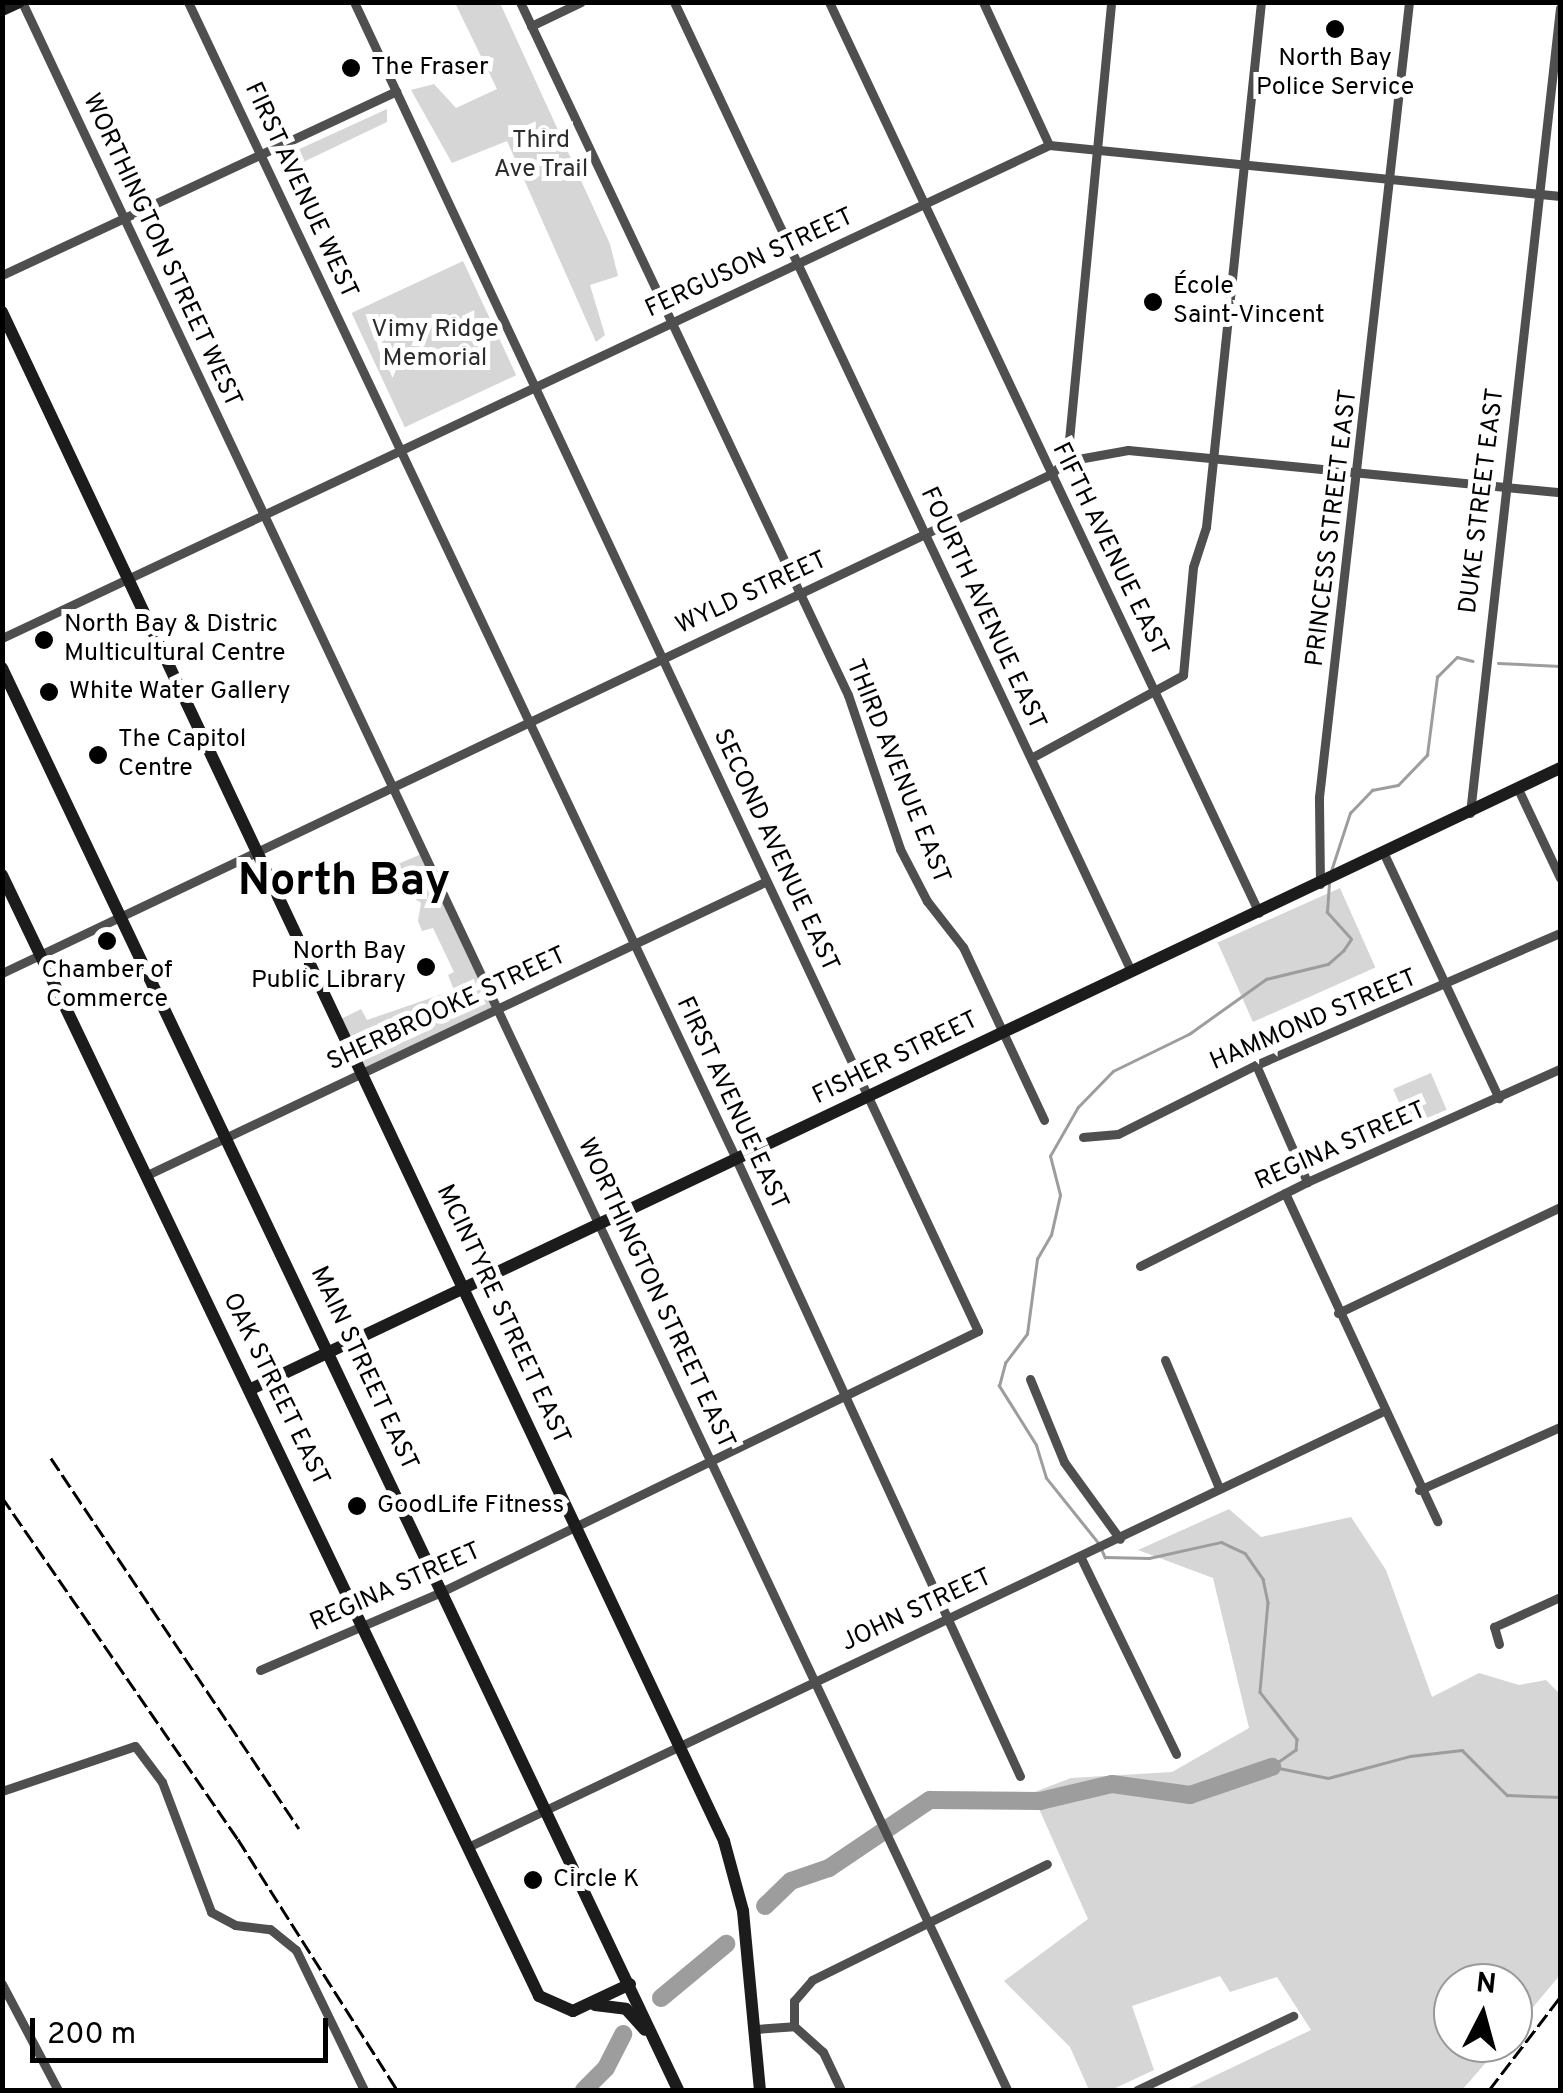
<!DOCTYPE html>
<meta charset="utf-8">
<style>
body{margin:0}
#map{position:relative;width:1563px;height:2093px;overflow:hidden;background:#fff;font-family:Overpass,sans-serif}
div>[style]{position:absolute}
[style*='--x']{left:calc(var(--x)*1px);top:calc(var(--y)*1px);width:calc(var(--w)*1px);rotate:calc(var(--a)*1deg)}
.green>*{inset:0;background:#d6d6d6;transform-origin:0 0}
.stream>*{height:2.5px;margin:-1.25px;padding:0 1.25px;transform-origin:1.25px;border-radius:1.25px;background:#9d9d9d}
.river>*{height:18px;margin:-9px;padding:0 9px;transform-origin:9px;border-radius:9px;background:#9d9d9d}
.street>*{height:9px;margin:-4.5px;padding:0 4.5px;transform-origin:4.5px;border-radius:4.5px;background:#4f4f4f}
.secondary>*{height:12px;margin:-6px;padding:0 6px;transform-origin:6px;border-radius:6px;background:#1c1c1c}
.rail>*{height:2.5px;margin-top:-1.25px;transform-origin:0;background:repeating-linear-gradient(90deg,#000 0 15px,transparent 0 20px)}
.dots>*{width:28px;height:28px;translate:-50% -50%;box-sizing:border-box;border:5px solid #fff;border-radius:50%}
span{translate:-50% -50%;white-space:nowrap;text-align:center;line-height:1.15;-webkit-text-stroke:10px #fff;paint-order:stroke}
.poi-label{font-size:25px;color:#000}
.left{translate:0 -50%;text-align:left}
.right{translate:-100% -50%;text-align:right}
.park-label{font-size:25px;color:#2d2d2d}
.street-label{font-size:25px;color:#000}
.town-label{font-size:45px;color:#000;font-weight:700}
.frame{position:absolute;inset:0;border:5px solid #000;pointer-events:none}
.north{position:absolute;left:1433px;top:1963px;width:100px;height:100px;box-sizing:border-box;background:#fff;border:2px solid #999;border-radius:50%;rotate:6deg;font-size:28px;font-weight:700;line-height:40px;text-align:center;color:#000}
.north::after{content:'';display:block;margin:auto;width:35px;height:45px;background:#000;clip-path:polygon(50% 0,100% 100%,50% 72%,0 100%)}
.scale{position:absolute;left:30px;top:2018px;width:298px;height:45px;box-sizing:border-box;border:5px solid #000;border-top:0;padding-left:12px;font-size:30px;line-height:35px;white-space:nowrap;color:#000;-webkit-text-stroke:8px #fff;paint-order:stroke}
</style>
<div id="map">
<div class="green">
<i style="clip-path:polygon(455px 3px,500px 3px,610px 244px,618px 276px,590px 285px,605px 335px,596px 342px,507px 141px,452px 163px,411px 90px,434px 84px,456px 108px,497px 89px)"></i>
<i style="clip-path:polygon(387px 109px,387px 122px,297px 165px,282px 157px)"></i>
<i style="left:463px;top:261px;width:126px;height:123px;rotate:65deg"></i>
<i style="clip-path:polygon(424px 853px,499px 1008px,362px 1070px,339px 1020px,361px 1009px,367px 1020px,454px 990px,448px 975px,454px 972px,433px 928px,422px 931px,418px 921px,421px 903px,389px 881px,393px 866px)"></i>
<i style="left:1340px;top:888px;width:87px;height:134px;rotate:66deg"></i>
<i style="left:1431px;top:1073px;width:40px;height:41px;rotate:67deg"></i>
<i style="clip-path:polygon(1229px 1509px,1261px 1537px,1351px 1517px,1386px 1570px,1432px 1697px,1479px 1673px,1519px 1685px,1546px 1680px,1560px 1694px,1560px 1975px,1513px 2031px,1513px 1983px,1453px 1983px,1453px 2043px,1503px 2043px,1462px 2090px,1185px 2090px,1311px 2030px,1277px 1977px,1230px 1992px,1220px 1976px,1132px 2006px,1154px 2070px,1111px 2090px,1089px 2090px,1070px 2047px,1004px 1981px,1088px 1919px,1032px 1793px,1071px 1778px,1172px 1772px,1249px 1728px,1213px 1578px,1138px 1550px)"></i>
</div>
<div class="stream">
<i style="--x:1498;--y:663;--w:62;--a:2.8"></i>
<i style="--x:1331;--y:871;--w:61;--a:-71.9"></i>
<i style="--x:1350;--y:813;--w:32;--a:-46"></i>
<i style="--x:1372;--y:790;--w:26;--a:-11"></i>
<i style="--x:1398;--y:785;--w:42;--a:-46"></i>
<i style="--x:1427;--y:755;--w:79;--a:-82.7"></i>
<i style="--x:1437;--y:677;--w:28;--a:-45"></i>
<i style="--x:1457;--y:657;--w:16;--a:14"></i>
<i style="--x:1098;--y:1543;--w:83;--a:-128.7"></i>
<i style="--x:1046;--y:1478;--w:34;--a:-107"></i>
<i style="--x:1036;--y:1445;--w:70;--a:-122.1"></i>
<i style="--x:999;--y:1386;--w:24;--a:-75"></i>
<i style="--x:1005;--y:1363;--w:36;--a:-53"></i>
<i style="--x:1027;--y:1334;--w:76;--a:-82.4"></i>
<i style="--x:1037;--y:1259;--w:28;--a:-60"></i>
<i style="--x:1051;--y:1235;--w:41;--a:-77.3"></i>
<i style="--x:1060;--y:1195;--w:40;--a:-104.4"></i>
<i style="--x:1050;--y:1156;--w:56;--a:-60.3"></i>
<i style="--x:1078;--y:1107;--w:50;--a:-45.8"></i>
<i style="--x:1113;--y:1071;--w:85;--a:-26"></i>
<i style="--x:1189;--y:1034;--w:95;--a:-35.5"></i>
<i style="--x:1266;--y:979;--w:64;--a:-13.6"></i>
<i style="--x:1328;--y:964;--w:20;--a:-41"></i>
<i style="--x:1343;--y:951;--w:14;--a:-56"></i>
<i style="--x:1351;--y:939;--w:36;--a:-132"></i>
<i style="--x:1327;--y:912;--w:28;--a:-86"></i>
<i style="--x:1102;--y:1550;--w:8;--a:67"></i>
<i style="--x:1105;--y:1557;--w:44;--a:1.3"></i>
<i style="--x:1149;--y:1558;--w:74;--a:-12.5"></i>
<i style="--x:1221;--y:1542;--w:26;--a:25"></i>
<i style="--x:1245;--y:1553;--w:32;--a:55"></i>
<i style="--x:1263;--y:1579;--w:24;--a:78"></i>
<i style="--x:1268;--y:1602;--w:90;--a:95.1"></i>
<i style="--x:1260;--y:1692;--w:60;--a:51.8"></i>
<i style="--x:1297;--y:1739;--w:11;--a:95"></i>
<i style="--x:1296;--y:1750;--w:29;--a:145"></i>
<i style="--x:1274;--y:1767;--w:55;--a:11.5"></i>
<i style="--x:1328;--y:1778;--w:85;--a:-15"></i>
<i style="--x:1410;--y:1756;--w:52;--a:-6.6"></i>
<i style="--x:1462;--y:1750;--w:64;--a:45"></i>
<i style="--x:1507;--y:1795;--w:53;--a:2.2"></i>
</div>
<div class="river">
<i style="--x:765;--y:1906;--w:36;--a:-44"></i>
<i style="--x:791;--y:1881;--w:40;--a:-18.9"></i>
<i style="--x:829;--y:1868;--w:122;--a:-34"></i>
<i style="--x:930;--y:1800;--w:110;--a:0.5"></i>
<i style="--x:1040;--y:1801;--w:74;--a:-13.3"></i>
<i style="--x:1112;--y:1784;--w:79;--a:8"></i>
<i style="--x:1190;--y:1795;--w:87;--a:-18.9"></i>
<i style="--x:661;--y:1998;--w:85;--a:-39.7"></i>
<i style="--x:584;--y:2090;--w:31;--a:-45"></i>
<i style="--x:606;--y:2068;--w:38;--a:-63"></i>
</div>
<div class="street">
<i style="--x:22;--y:2;--w:2309;--a:64.74"></i>
<i style="--x:188;--y:2;--w:1282;--a:64.65"></i>
<i style="--x:737;--y:1161;--w:677;--a:65.29"></i>
<i style="--x:520;--y:2;--w:767;--a:64.67"></i>
<i style="--x:848;--y:695;--w:163;--a:71.3"></i>
<i style="--x:900;--y:849;--w:59;--a:62.6"></i>
<i style="--x:927;--y:901;--w:58;--a:52"></i>
<i style="--x:963;--y:947;--w:191;--a:64.9"></i>
<i style="--x:674;--y:2;--w:1071;--a:64.75"></i>
<i style="--x:829;--y:2;--w:1007;--a:64.73"></i>
<i style="--x:983;--y:2;--w:157;--a:65.2"></i>
<i style="--x:531;--y:26;--w:55;--a:-25.6"></i>
<i style="--x:2;--y:275;--w:435;--a:-25"></i>
<i style="--x:1067;--y:461;--w:461;--a:-84.5"></i>
<i style="--x:2;--y:638;--w:1157;--a:-25.21"></i>
<i style="--x:1049;--y:145;--w:514;--a:5.7"></i>
<i style="--x:1031;--y:758;--w:173;--a:-28.6"></i>
<i style="--x:1183;--y:675;--w:108;--a:-84.7"></i>
<i style="--x:1193;--y:567;--w:42;--a:-72"></i>
<i style="--x:1206;--y:527;--w:528;--a:-84.02"></i>
<i style="--x:1518;--y:789;--w:98;--a:64.7"></i>
<i style="--x:1470;--y:813;--w:810;--a:-83.62"></i>
<i style="--x:1384;--y:854;--w:270;--a:64.8"></i>
<i style="--x:1320;--y:884;--w:87;--a:-90.7"></i>
<i style="--x:1319;--y:797;--w:800;--a:-83.54"></i>
<i style="--x:2;--y:973;--w:1159;--a:-25.44"></i>
<i style="--x:1049;--y:475;--w:23;--a:-38"></i>
<i style="--x:1067;--y:461;--w:62;--a:-10.2"></i>
<i style="--x:1128;--y:450;--w:434;--a:5.6"></i>
<i style="--x:1256;--y:1065;--w:128;--a:66.4"></i>
<i style="--x:1083;--y:1137;--w:35;--a:-5"></i>
<i style="--x:1118;--y:1134;--w:154;--a:-26.6"></i>
<i style="--x:1256;--y:1065;--w:331;--a:-23.5"></i>
<i style="--x:147;--y:1175;--w:684;--a:-25.37"></i>
<i style="--x:1285;--y:1193;--w:362;--a:65.1"></i>
<i style="--x:1140;--y:1266;--w:187;--a:-26.7"></i>
<i style="--x:1307;--y:1182;--w:277;--a:-24.1"></i>
<i style="--x:1338;--y:1313;--w:246;--a:-25.5"></i>
<i style="--x:1165;--y:1360;--w:139;--a:67.1"></i>
<i style="--x:1030;--y:1379;--w:90;--a:67.7"></i>
<i style="--x:1064;--y:1462;--w:95;--a:54"></i>
<i style="--x:1419;--y:1490;--w:154;--a:-24.1"></i>
<i style="--x:1080;--y:1556;--w:220;--a:64.1"></i>
<i style="--x:1499;--y:1644;--w:18;--a:-106"></i>
<i style="--x:1494;--y:1627;--w:72;--a:-24.4"></i>
<i style="--x:260;--y:1670;--w:199;--a:-23.3"></i>
<i style="--x:443;--y:1591;--w:595;--a:-25.92"></i>
<i style="--x:978;--y:1331;--w:1468;--a:-115.15"></i>
<i style="--x:2;--y:1791;--w:140;--a:-18.7"></i>
<i style="--x:135;--y:1746;--w:45;--a:53.1"></i>
<i style="--x:162;--y:1782;--w:139;--a:69.3"></i>
<i style="--x:211;--y:1912;--w:27;--a:28"></i>
<i style="--x:235;--y:1925;--w:35;--a:7"></i>
<i style="--x:270;--y:1929;--w:33;--a:39"></i>
<i style="--x:296;--y:1950;--w:156;--a:64.1"></i>
<i style="--x:470;--y:1846;--w:1009;--a:-25.47"></i>
<i style="--x:2;--y:1984;--w:120;--a:62.2"></i>
<i style="--x:794;--y:2026;--w:25;--a:-90"></i>
<i style="--x:794;--y:2001;--w:28;--a:-49"></i>
<i style="--x:812;--y:1980;--w:262;--a:-26.3"></i>
<i style="--x:755;--y:2029;--w:39;--a:-4"></i>
<i style="--x:794;--y:2026;--w:39;--a:42"></i>
<i style="--x:823;--y:2052;--w:42;--a:64.7"></i>
<i style="--x:1137;--y:2090;--w:173;--a:-25.4"></i>
</div>
<div class="secondary">
<i style="--x:2;--y:10;--w:19;--a:-25"></i>
<i style="--x:2;--y:312;--w:1691;--a:64.72"></i>
<i style="--x:724;--y:1841;--w:73;--a:74.8"></i>
<i style="--x:743;--y:1911;--w:180;--a:84.6"></i>
<i style="--x:2;--y:668;--w:1575;--a:64.57"></i>
<i style="--x:2;--y:875;--w:1243;--a:64.4"></i>
<i style="--x:539;--y:1996;--w:37;--a:24"></i>
<i style="--x:573;--y:2011;--w:63;--a:-25.3"></i>
<i style="--x:249;--y:1390;--w:1451;--a:-25.38"></i>
<i style="--x:595;--y:2005;--w:31;--a:7"></i>
<i style="--x:626;--y:2009;--w:28;--a:48"></i>
</div>
<div class="rail">
<i style="--x:51;--y:1458;--w:446;--a:56.2"></i>
<i style="--x:2;--y:1497;--w:416;--a:55.4"></i>
<i style="--x:238;--y:1839;--w:297;--a:57.6"></i>
<i style="--x:1489;--y:2090;--w:117;--a:-52.6"></i>
</div>
<div class="dots">
<i style="left:1335px;top:29px;background:#000"></i>
<i style="left:351px;top:68px;background:#000"></i>
<i style="left:1153px;top:302px;background:#000"></i>
<i style="left:44px;top:640px;background:#000"></i>
<i style="left:49px;top:692px;background:#000"></i>
<i style="left:98px;top:755px;background:#000"></i>
<i style="left:107px;top:941px;background:#000"></i>
<i style="left:426px;top:967px;background:#000"></i>
<i style="left:357px;top:1506px;background:#000"></i>
<i style="left:533px;top:1880px;background:#000"></i>
</div>
<div class="poi-label">
<span style="left:1335px;top:74px">North Bay<br>Police Service</span>
<span class="left" style="left:371px;top:68px">The Fraser</span>
<span class="left" style="left:1173px;top:302px">École<br>Saint-Vincent</span>
<span class="left" style="left:64px;top:640px">North Bay &amp; Distric<br>Multicultural Centre</span>
<span class="left" style="left:69px;top:692px">White Water Gallery</span>
<span class="left" style="left:118px;top:755px">The Capitol<br>Centre</span>
<span class="right" style="left:406px;top:967px">North Bay<br>Public Library</span>
<span style="left:107px;top:986px">Chamber of<br>Commerce</span>
<span class="left" style="left:377px;top:1506px">GoodLife Fitness</span>
<span class="left" style="left:553px;top:1880px">Circle K</span>
</div>
<div class="park-label">
<span style="left:541px;top:156px">Third<br>Ave Trail</span>
<span style="left:435px;top:345px">Vimy Ridge<br>Memorial</span>
</div>
<div class="street-label">
<span style="left:300px;top:191px;rotate:65deg">FIRST AVENUE WEST</span>
<span style="left:161px;top:251px;rotate:65deg">WORTHINGTON STREET WEST</span>
<span style="left:750px;top:264px;rotate:-25deg">FERGUSON STREET</span>
<span style="left:1483px;top:501px;rotate:-83deg">DUKE STREET EAST</span>
<span style="left:1333px;top:528px;rotate:-83deg">PRINCESS STREET EAST</span>
<span style="left:1109px;top:550px;rotate:64deg">FIFTH AVENUE EAST</span>
<span style="left:752px;top:594px;rotate:-25deg">WYLD STREET</span>
<span style="left:982px;top:609px;rotate:65deg">FOURTH AVENUE EAST</span>
<span style="left:897px;top:772px;rotate:68deg">THIRD AVENUE EAST</span>
<span style="left:775px;top:851px;rotate:65deg">SECOND AVENUE EAST</span>
<span style="left:447px;top:1010px;rotate:-25deg">SHERBROOKE STREET</span>
<span style="left:1314px;top:1021px;rotate:-23deg">HAMMOND STREET</span>
<span style="left:896px;top:1059px;rotate:-26deg">FISHER STREET</span>
<span style="left:731px;top:1104px;rotate:65deg">FIRST AVENUE EAST</span>
<span style="left:1341px;top:1147px;rotate:-24deg">REGINA STREET</span>
<span style="left:655px;top:1294px;rotate:65deg">WORTHINGTON STREET EAST</span>
<span style="left:502px;top:1315px;rotate:65deg">MCINTYRE STREET EAST</span>
<span style="left:363px;top:1369px;rotate:65deg">MAIN STREET EAST</span>
<span style="left:275px;top:1390px;rotate:64deg">OAK STREET EAST</span>
<span style="left:396px;top:1588px;rotate:-24deg">REGINA STREET</span>
<span style="left:917px;top:1611px;rotate:-25deg">JOHN STREET</span>
</div>
<div class="town-label">
<span style="left:344px;top:883px">North Bay</span>
</div>
<div class="frame"></div>
<div class="north">N</div>
<div class="scale">200 m</div>
</div>
